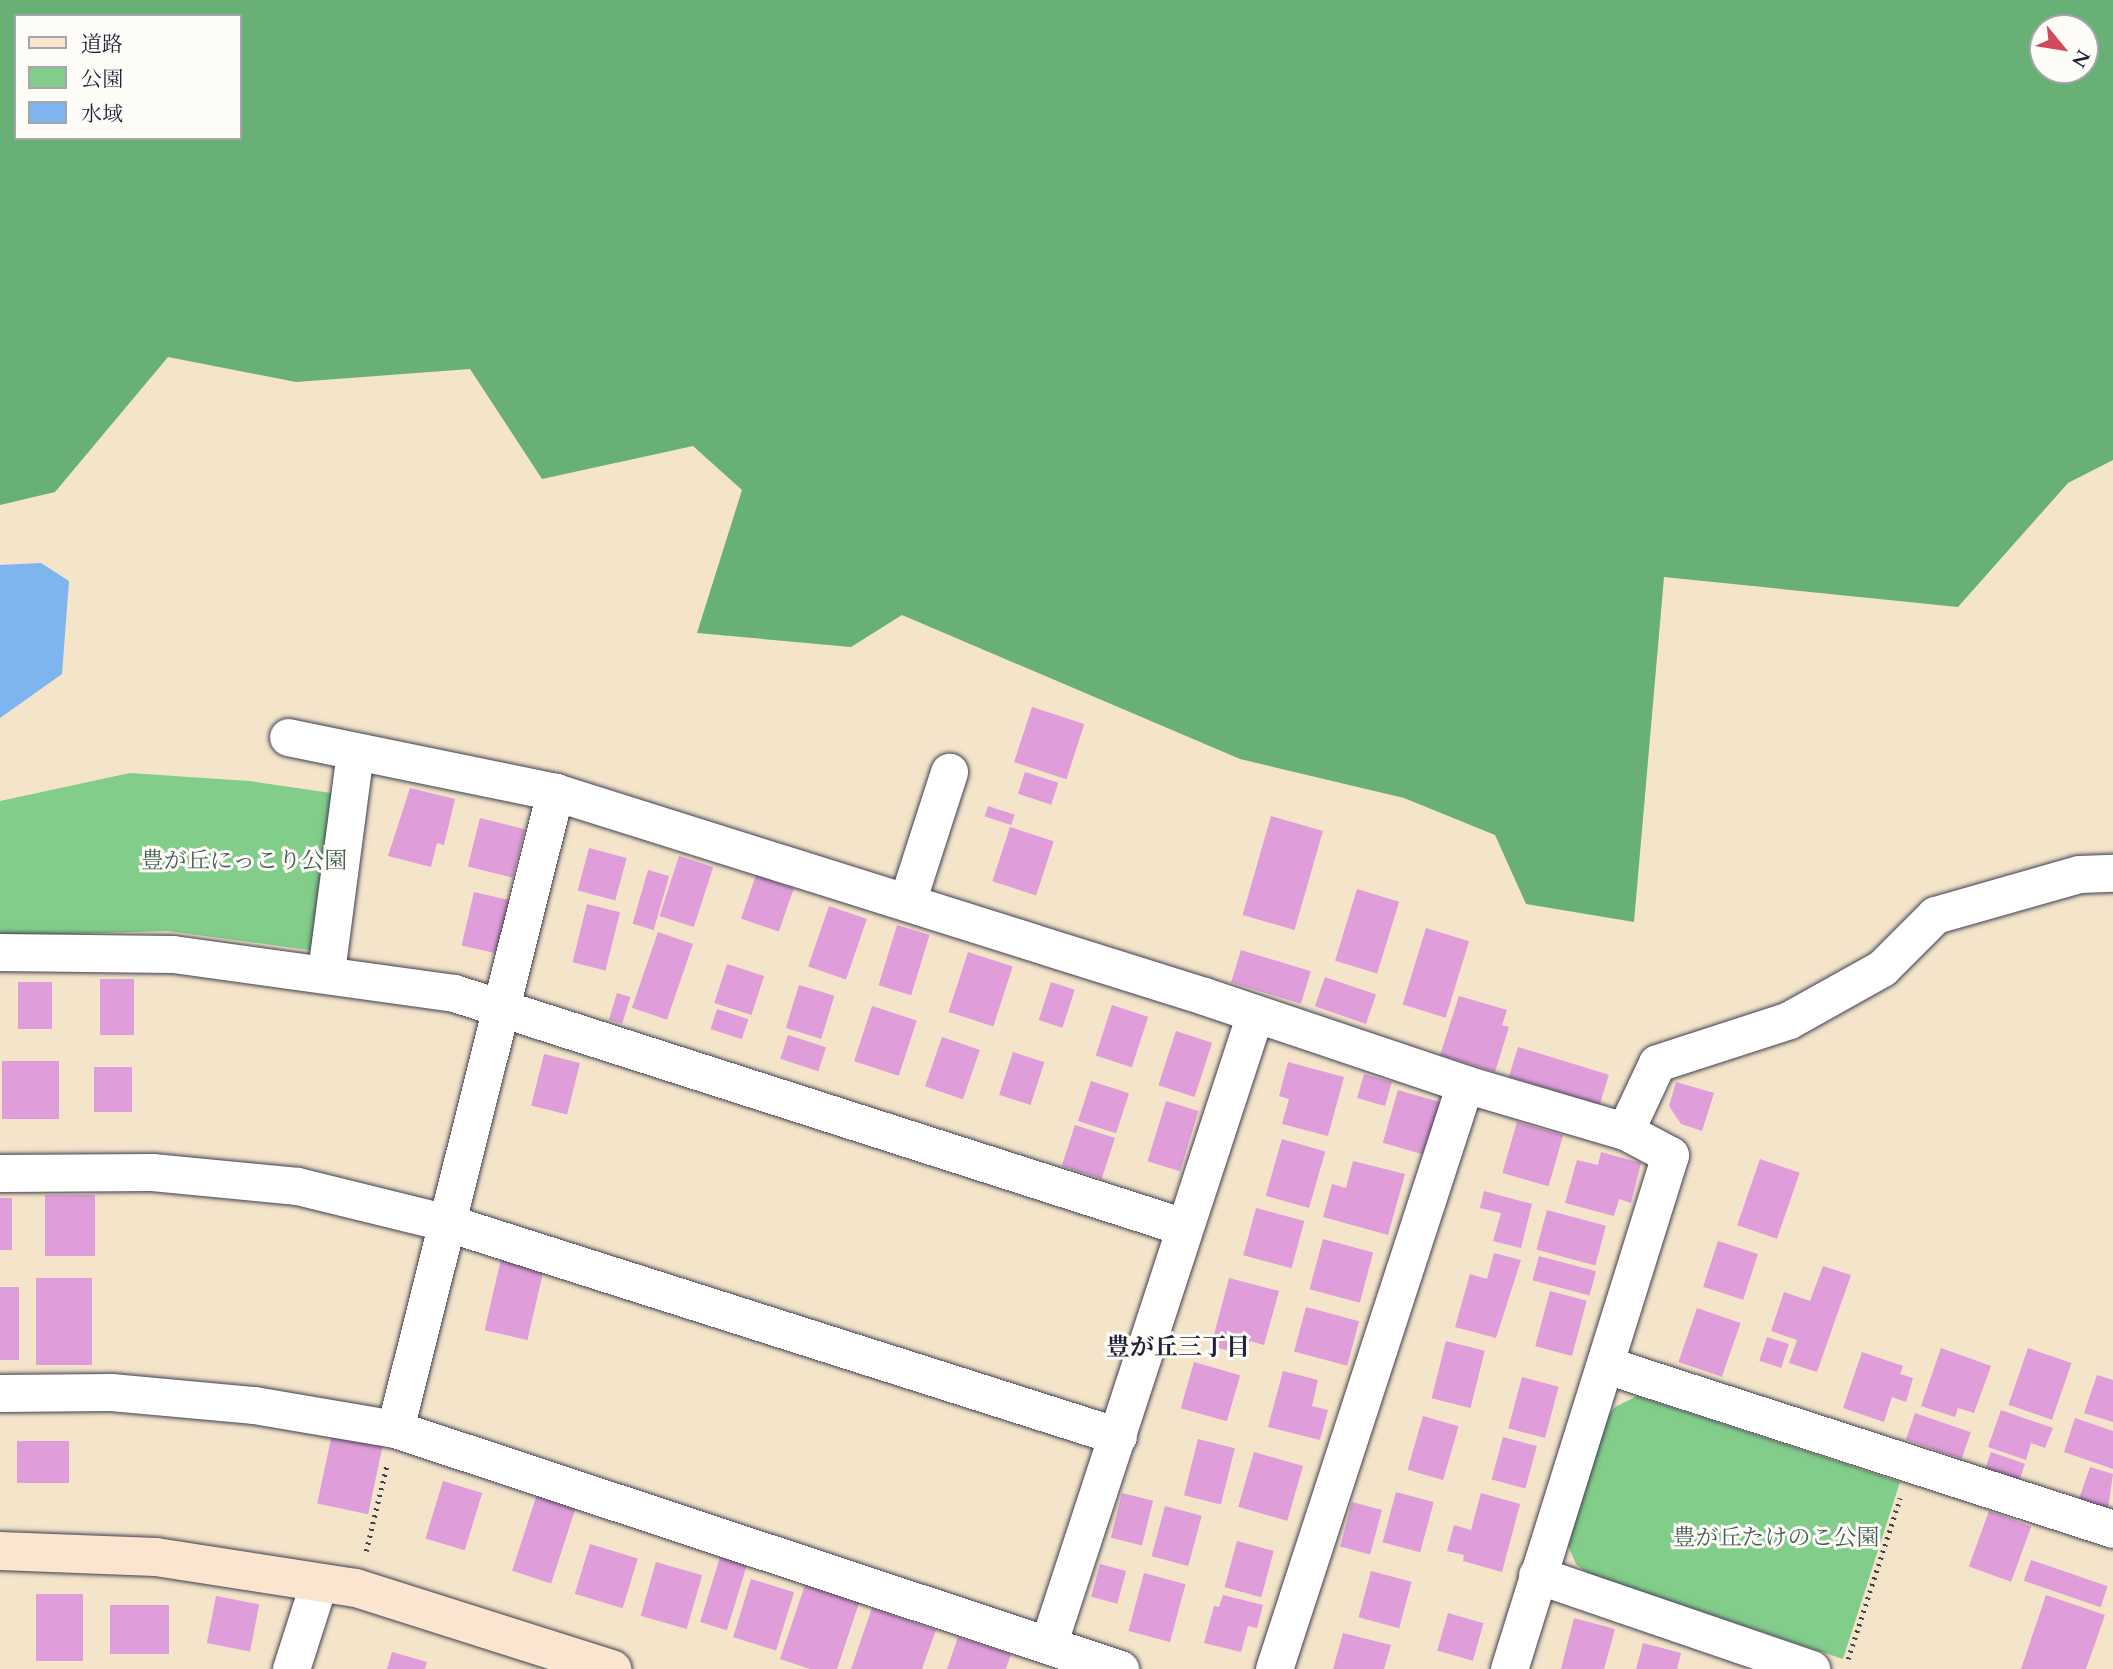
<!DOCTYPE html>
<meta charset="utf-8">
<style>
body{margin:0}
#map{position:relative;width:2113px;height:1669px;overflow:hidden;background:#f3e4ca;font-family:Cardo,"Noto Serif JP",serif}
div>[style]{position:absolute}
[style*='--x']{left:calc(var(--x)*1px);top:calc(var(--y)*1px);width:calc(var(--w)*1px);rotate:calc(var(--a)*1deg)}
.green>*{inset:0;background:#82cd8a}
.forest>*{inset:0;background:#69b076}
.water>*{inset:0;background:#7fb5ee}
.building>*{inset:0;background:#df9eda;transform-origin:0 0}
.path>*{height:4.5px;margin-top:-2.25px;transform-origin:0;background:repeating-linear-gradient(90deg,#413f50 0 2px,transparent 0 7px)}
.roads{filter:drop-shadow(0 0 2px #413f50) drop-shadow(0 0 2px #413f50)}
.street>*{height:37px;margin:-18.5px;padding:0 18.5px;transform-origin:18.5px;border-radius:18.5px;background:#fff}
.secondary>*{height:38px;margin:-19px;padding:0 19px;transform-origin:19px;border-radius:19px;background:#fce5d0}
span{translate:-50% -50%;white-space:nowrap;text-align:center;line-height:1.15;-webkit-text-stroke:6px #fdfcf7;paint-order:stroke}
.park-label{font-size:23px;color:#445e57}
.neighbourhood-label{font-size:24px;color:#22223b;font-weight:700}
.legend{position:absolute;left:14px;top:14px;width:228px;height:126px;box-sizing:border-box;background:#fdfcf7;border:2px solid #a5a5ac;margin:0;padding:9px 12px;list-style:none;font-size:21px;color:#22223b}
.legend li{display:flex;align-items:center;gap:14px;height:35px}
.legend b{width:35px;border:2px solid #a5a5ac}
.north{position:absolute;left:2029px;top:14px;width:70px;height:70px;box-sizing:border-box;background:#fdfcf7;border:2px solid #a5a5ac;border-radius:50%;rotate:120deg;font-size:19px;font-weight:700;line-height:28px;text-align:center;color:#22223b}
.north::after{content:'';display:block;margin:auto;width:24px;height:32px;background:#d1495b;clip-path:polygon(50% 0,100% 100%,50% 72%,0 100%)}
</style>
<div id="map">
<div class="green">
<i style="clip-path:polygon(130px 773px,249px 781px,338px 794px,316px 951px,168px 931px,0 936px,0 801px)"></i>
<i style="clip-path:polygon(1637px 1396px,1900px 1482px,1843px 1659px,1587px 1573px,1576px 1564px,1567px 1543px,1605px 1420px,1615px 1407px)"></i>
</div>
<div class="forest">
<i style="clip-path:polygon(evenodd,0 0,2113px 0,2113px 460px,2068px 483px,1958px 607px,1664px 577px,1634px 922px,1526px 904px,1495px 835px,1404px 798px,1240px 759px,902px 615px,851px 647px,697px 633px,742px 490px,693px 446px,542px 479px,470px 369px,296px 382px,168px 357px,55px 492px,0 505px,0 0,16px 16px,240px 16px,240px 138px,16px 138px,16px 16px,0 0,2043px 28px,2085px 28px,2085px 70px,2043px 70px,2043px 28px)"></i>
</div>
<div class="water">
<i style="clip-path:polygon(41px 563px,69px 581px,62px 674px,0 718px,0 565px)"></i>
</div>
<div class="building">
<i style="left:1032px;top:707px;width:55px;height:58px;rotate:18deg"></i>
<i style="left:1025px;top:772px;width:35px;height:23px;rotate:18deg"></i>
<i style="clip-path:polygon(410px 788px,455px 799px,444px 845px,437px 843px,431px 867px,388px 856px)"></i>
<i style="left:988px;top:806px;width:28px;height:11px;rotate:18deg"></i>
<i style="left:1271px;top:816px;width:54px;height:103px;rotate:16deg"></i>
<i style="left:480px;top:818px;width:46px;height:50px;rotate:14deg"></i>
<i style="left:1010px;top:827px;width:46px;height:57px;rotate:18deg"></i>
<i style="left:589px;top:848px;width:39px;height:44px;rotate:15deg"></i>
<i style="left:679px;top:856px;width:36px;height:63px;rotate:18deg"></i>
<i style="left:648px;top:870px;width:22px;height:56px;rotate:16deg"></i>
<i style="left:756px;top:875px;width:40px;height:46px;rotate:19deg"></i>
<i style="left:1357px;top:889px;width:44px;height:75px;rotate:17deg"></i>
<i style="left:474px;top:892px;width:39px;height:55px;rotate:13deg"></i>
<i style="left:587px;top:904px;width:34px;height:60px;rotate:14deg"></i>
<i style="left:829px;top:906px;width:40px;height:64px;rotate:19deg"></i>
<i style="left:897px;top:925px;width:34px;height:63px;rotate:17deg"></i>
<i style="left:1426px;top:928px;width:45px;height:80px;rotate:17deg"></i>
<i style="left:658px;top:932px;width:37px;height:80px;rotate:19deg"></i>
<i style="left:1241px;top:950px;width:73px;height:34px;rotate:17deg"></i>
<i style="left:968px;top:952px;width:47px;height:63px;rotate:18deg"></i>
<i style="left:727px;top:964px;width:39px;height:41px;rotate:18deg"></i>
<i style="left:1325px;top:977px;width:54px;height:31px;rotate:19deg"></i>
<i style="left:100px;top:979px;width:34px;height:56px"></i>
<i style="left:18px;top:982px;width:34px;height:47px"></i>
<i style="left:1051px;top:982px;width:25px;height:40px;rotate:18deg"></i>
<i style="left:799px;top:985px;width:37px;height:45px;rotate:17deg"></i>
<i style="left:617px;top:993px;width:14px;height:28px;rotate:17deg"></i>
<i style="clip-path:polygon(1459px 996px,1507px 1010px,1502px 1025px,1509px 1027px,1495px 1072px,1440px 1055px)"></i>
<i style="left:1112px;top:1005px;width:38px;height:53px;rotate:18deg"></i>
<i style="left:872px;top:1006px;width:47px;height:58px;rotate:18deg"></i>
<i style="left:717px;top:1009px;width:33px;height:21px;rotate:18deg"></i>
<i style="left:1176px;top:1031px;width:38px;height:57px;rotate:18deg"></i>
<i style="left:788px;top:1035px;width:40px;height:25px;rotate:18deg"></i>
<i style="left:942px;top:1037px;width:40px;height:52px;rotate:19deg"></i>
<i style="left:1518px;top:1047px;width:95px;height:31px;rotate:17deg"></i>
<i style="left:1013px;top:1052px;width:33px;height:45px;rotate:18deg"></i>
<i style="left:544px;top:1054px;width:37px;height:53px;rotate:14deg"></i>
<i style="left:2px;top:1061px;width:57px;height:58px"></i>
<i style="clip-path:polygon(1288px 1062px,1344px 1077px,1328px 1136px,1282px 1124px,1289px 1099px,1279px 1096px)"></i>
<i style="left:94px;top:1067px;width:38px;height:45px"></i>
<i style="left:1364px;top:1074px;width:29px;height:25px;rotate:16deg"></i>
<i style="left:1091px;top:1081px;width:40px;height:42px;rotate:18deg"></i>
<i style="clip-path:polygon(1676px 1082px,1714px 1093px,1702px 1131px,1681px 1124px,1669px 1106px)"></i>
<i style="left:1398px;top:1090px;width:45px;height:55px;rotate:16deg"></i>
<i style="left:1166px;top:1101px;width:34px;height:63px;rotate:17deg"></i>
<i style="left:1517px;top:1122px;width:48px;height:53px;rotate:16deg"></i>
<i style="left:1075px;top:1125px;width:42px;height:43px;rotate:18deg"></i>
<i style="left:1282px;top:1139px;width:45px;height:59px;rotate:16deg"></i>
<i style="clip-path:polygon(1601px 1152px,1641px 1163px,1631px 1203px,1619px 1199px,1614px 1216px,1565px 1203px,1577px 1160px,1598px 1165px)"></i>
<i style="left:1760px;top:1159px;width:42px;height:70px;rotate:19deg"></i>
<i style="clip-path:polygon(1353px 1161px,1405px 1174px,1388px 1235px,1323px 1217px,1332px 1184px,1346px 1188px)"></i>
<i style="clip-path:polygon(1484px 1191px,1532px 1204px,1521px 1248px,1493px 1241px,1501px 1213px,1480px 1208px)"></i>
<i style="left:45px;top:1195px;width:50px;height:61px"></i>
<i style="left:0;top:1198px;width:12px;height:52px"></i>
<i style="left:1256px;top:1208px;width:50px;height:49px;rotate:15deg"></i>
<i style="left:1547px;top:1210px;width:61px;height:41px;rotate:15deg"></i>
<i style="left:1323px;top:1239px;width:52px;height:52px;rotate:15deg"></i>
<i style="left:1718px;top:1241px;width:42px;height:48px;rotate:18deg"></i>
<i style="clip-path:polygon(1494px 1253px,1521px 1260px,1496px 1338px,1455px 1327px,1470px 1274px,1487px 1279px)"></i>
<i style="left:1539px;top:1256px;width:59px;height:25px;rotate:15deg"></i>
<i style="left:501px;top:1259px;width:44px;height:73px;rotate:13deg"></i>
<i style="clip-path:polygon(1823px 1266px,1851px 1275px,1817px 1372px,1789px 1363px,1797px 1340px,1771px 1331px,1784px 1292px,1810px 1301px)"></i>
<i style="left:36px;top:1278px;width:56px;height:87px"></i>
<i style="clip-path:polygon(1229px 1278px,1279px 1291px,1264px 1345px,1250px 1341px,1246px 1355px,1211px 1346px)"></i>
<i style="left:0;top:1287px;width:19px;height:73px"></i>
<i style="left:1550px;top:1291px;width:38px;height:57px;rotate:15deg"></i>
<i style="left:1306px;top:1307px;width:55px;height:46px;rotate:15deg"></i>
<i style="left:1697px;top:1308px;width:46px;height:57px;rotate:19deg"></i>
<i style="left:1767px;top:1337px;width:23px;height:25px;rotate:18deg"></i>
<i style="left:1446px;top:1341px;width:40px;height:59px;rotate:14deg"></i>
<i style="clip-path:polygon(1941px 1348px,1991px 1366px,1974px 1413px,1958px 1408px,1955px 1417px,1921px 1406px)"></i>
<i style="left:2028px;top:1348px;width:46px;height:60px;rotate:19deg"></i>
<i style="clip-path:polygon(1862px 1352px,1903px 1366px,1900px 1374px,1913px 1378px,1906px 1402px,1892px 1397px,1884px 1422px,1843px 1408px)"></i>
<i style="left:1194px;top:1362px;width:48px;height:48px;rotate:16deg"></i>
<i style="clip-path:polygon(1283px 1371px,1318px 1380px,1312px 1406px,1328px 1410px,1320px 1440px,1268px 1427px)"></i>
<i style="clip-path:polygon(2097px 1375px,2113px 1380px,2113px 1422px,2084px 1413px)"></i>
<i style="left:1522px;top:1377px;width:38px;height:53px;rotate:15deg"></i>
<i style="clip-path:polygon(2001px 1410px,2053px 1428px,2045px 1448px,2031px 1443px,2026px 1460px,1988px 1447px)"></i>
<i style="left:1915px;top:1413px;width:59px;height:28px;rotate:19deg"></i>
<i style="left:1423px;top:1416px;width:37px;height:56px;rotate:16deg"></i>
<i style="clip-path:polygon(2075px 1418px,2113px 1431px,2113px 1469px,2064px 1452px)"></i>
<i style="left:332px;top:1434px;width:52px;height:71px;rotate:12deg"></i>
<i style="left:1503px;top:1437px;width:35px;height:44px;rotate:15deg"></i>
<i style="left:1198px;top:1439px;width:38px;height:58px;rotate:14deg"></i>
<i style="left:17px;top:1441px;width:52px;height:42px"></i>
<i style="left:1254px;top:1452px;width:51px;height:57px;rotate:16deg"></i>
<i style="left:1991px;top:1452px;width:36px;height:21px;rotate:19deg"></i>
<i style="clip-path:polygon(2090px 1467px,2113px 1474px,2108px 1509px,2079px 1499px)"></i>
<i style="left:443px;top:1481px;width:41px;height:60px;rotate:17deg"></i>
<i style="left:539px;top:1488px;width:41px;height:87px;rotate:18deg"></i>
<i style="left:1396px;top:1492px;width:39px;height:52px;rotate:15deg"></i>
<i style="left:1122px;top:1493px;width:32px;height:46px;rotate:14deg"></i>
<i style="clip-path:polygon(1481px 1493px,1520px 1504px,1502px 1572px,1463px 1561px,1464px 1555px,1447px 1551px,1454px 1525px,1471px 1530px)"></i>
<i style="left:1352px;top:1502px;width:31px;height:46px;rotate:15deg"></i>
<i style="left:1165px;top:1506px;width:38px;height:52px;rotate:15deg"></i>
<i style="left:1989px;top:1511px;width:45px;height:59px;rotate:20deg"></i>
<i style="left:1237px;top:1541px;width:38px;height:48px;rotate:15deg"></i>
<i style="left:590px;top:1544px;width:50px;height:52px;rotate:17deg"></i>
<i style="left:720px;top:1557px;width:28px;height:68px;rotate:17deg"></i>
<i style="left:2031px;top:1560px;width:81px;height:22px;rotate:19deg"></i>
<i style="left:656px;top:1562px;width:48px;height:56px;rotate:16deg"></i>
<i style="left:1100px;top:1564px;width:27px;height:34px;rotate:15deg"></i>
<i style="left:1371px;top:1571px;width:42px;height:48px;rotate:15deg"></i>
<i style="left:1144px;top:1573px;width:43px;height:60px;rotate:15deg"></i>
<i style="left:751px;top:1579px;width:45px;height:61px;rotate:17deg"></i>
<i style="clip-path:polygon(805px 1585px,859px 1603px,837px 1669px,810px 1669px,780px 1659px)"></i>
<i style="left:83px;top:1594px;width:67px;height:47px;rotate:90deg"></i>
<i style="clip-path:polygon(1223px 1595px,1263px 1605px,1257px 1628px,1248px 1626px,1241px 1652px,1204px 1643px,1214px 1606px,1219px 1607px)"></i>
<i style="clip-path:polygon(2046px 1595px,2105px 1615px,2086px 1669px,2021px 1669px)"></i>
<i style="left:216px;top:1596px;width:44px;height:48px;rotate:11deg"></i>
<i style="left:110px;top:1605px;width:59px;height:49px"></i>
<i style="clip-path:polygon(872px 1608px,936px 1630px,922px 1669px,851px 1669px)"></i>
<i style="left:1448px;top:1613px;width:37px;height:39px;rotate:16deg"></i>
<i style="clip-path:polygon(1574px 1618px,1615px 1629px,1604px 1669px,1561px 1669px)"></i>
<i style="clip-path:polygon(1343px 1633px,1391px 1645px,1384px 1669px,1333px 1669px)"></i>
<i style="clip-path:polygon(958px 1637px,1011px 1654px,1006px 1669px,947px 1669px)"></i>
<i style="clip-path:polygon(1643px 1643px,1681px 1653px,1677px 1669px,1636px 1669px)"></i>
<i style="clip-path:polygon(392px 1652px,427px 1662px,425px 1669px,387px 1669px)"></i>
</div>
<div class="path">
<i style="--x:366;--y:1551;--w:89;--a:-76.4"></i>
<i style="--x:1848;--y:1659;--w:169;--a:-72.1"></i>
</div>
<div class="roads">
<div class="street">
<i style="--x:288;--y:737;--w:273;--a:11.6"></i>
<i style="--x:555;--y:792;--w:680;--a:17.45"></i>
<i style="--x:1204;--y:996;--w:275;--a:18.6"></i>
<i style="--x:1465;--y:1084;--w:167;--a:16.4"></i>
<i style="--x:1625;--y:1131;--w:51;--a:28.1"></i>
<i style="--x:1670;--y:1155;--w:539;--a:107.39"></i>
<i style="--x:907;--y:902;--w:137;--a:-72.1"></i>
<i style="--x:0;--y:952;--w:173;--a:0.7"></i>
<i style="--x:173;--y:954;--w:284;--a:7.9"></i>
<i style="--x:454;--y:993;--w:767;--a:17.77"></i>
<i style="--x:326;--y:972;--w:222;--a:-82.5"></i>
<i style="--x:1625;--y:1131;--w:75;--a:-64.8"></i>
<i style="--x:1657;--y:1063;--w:139;--a:-18"></i>
<i style="--x:1789;--y:1020;--w:107;--a:-29.2"></i>
<i style="--x:1882;--y:968;--w:75;--a:-45"></i>
<i style="--x:1935;--y:915;--w:150;--a:-15.9"></i>
<i style="--x:2079;--y:874;--w:34;--a:-2"></i>
<i style="--x:0;--y:1173;--w:152;--a:-0.4"></i>
<i style="--x:152;--y:1172;--w:146;--a:5.5"></i>
<i style="--x:297;--y:1186;--w:155;--a:13.8"></i>
<i style="--x:448;--y:1223;--w:703;--a:17.64"></i>
<i style="--x:1606;--y:1365;--w:533;--a:17.92"></i>
<i style="--x:0;--y:1393;--w:111;--a:-0.5"></i>
<i style="--x:111;--y:1392;--w:144;--a:5.2"></i>
<i style="--x:254;--y:1405;--w:143;--a:9.7"></i>
<i style="--x:395;--y:1429;--w:764;--a:18.32"></i>
<i style="--x:395;--y:1429;--w:657;--a:-75.9"></i>
<i style="--x:1537;--y:1575;--w:290;--a:18.9"></i>
<i style="--x:1048;--y:1645;--w:664;--a:-71.84"></i>
<i style="--x:291;--y:1669;--w:91;--a:-72.2"></i>
<i style="--x:1274;--y:1669;--w:615;--a:-71.92"></i>
</div>
<div class="secondary">
<i style="--x:0;--y:1551;--w:156;--a:2.2"></i>
<i style="--x:156;--y:1557;--w:202;--a:8.8"></i>
<i style="--x:356;--y:1588;--w:269;--a:17.6"></i>
</div>
</div>
<div class="park-label">
<span style="left:244px;top:861px">豊が丘にっこり公園</span>
<span style="left:1776px;top:1538px">豊が丘たけのこ公園</span>
</div>
<div class="neighbourhood-label">
<span style="left:1178px;top:1348px">豊が丘三丁目</span>
</div>
<ul class="legend">
<li><b style="height:9px;background:#fce5d0"></b>道路</li>
<li><b style="height:19px;background:#82cd8a"></b>公園</li>
<li><b style="height:19px;background:#7fb5ee"></b>水域</li>
</ul>
<div class="north">N</div>
</div>
